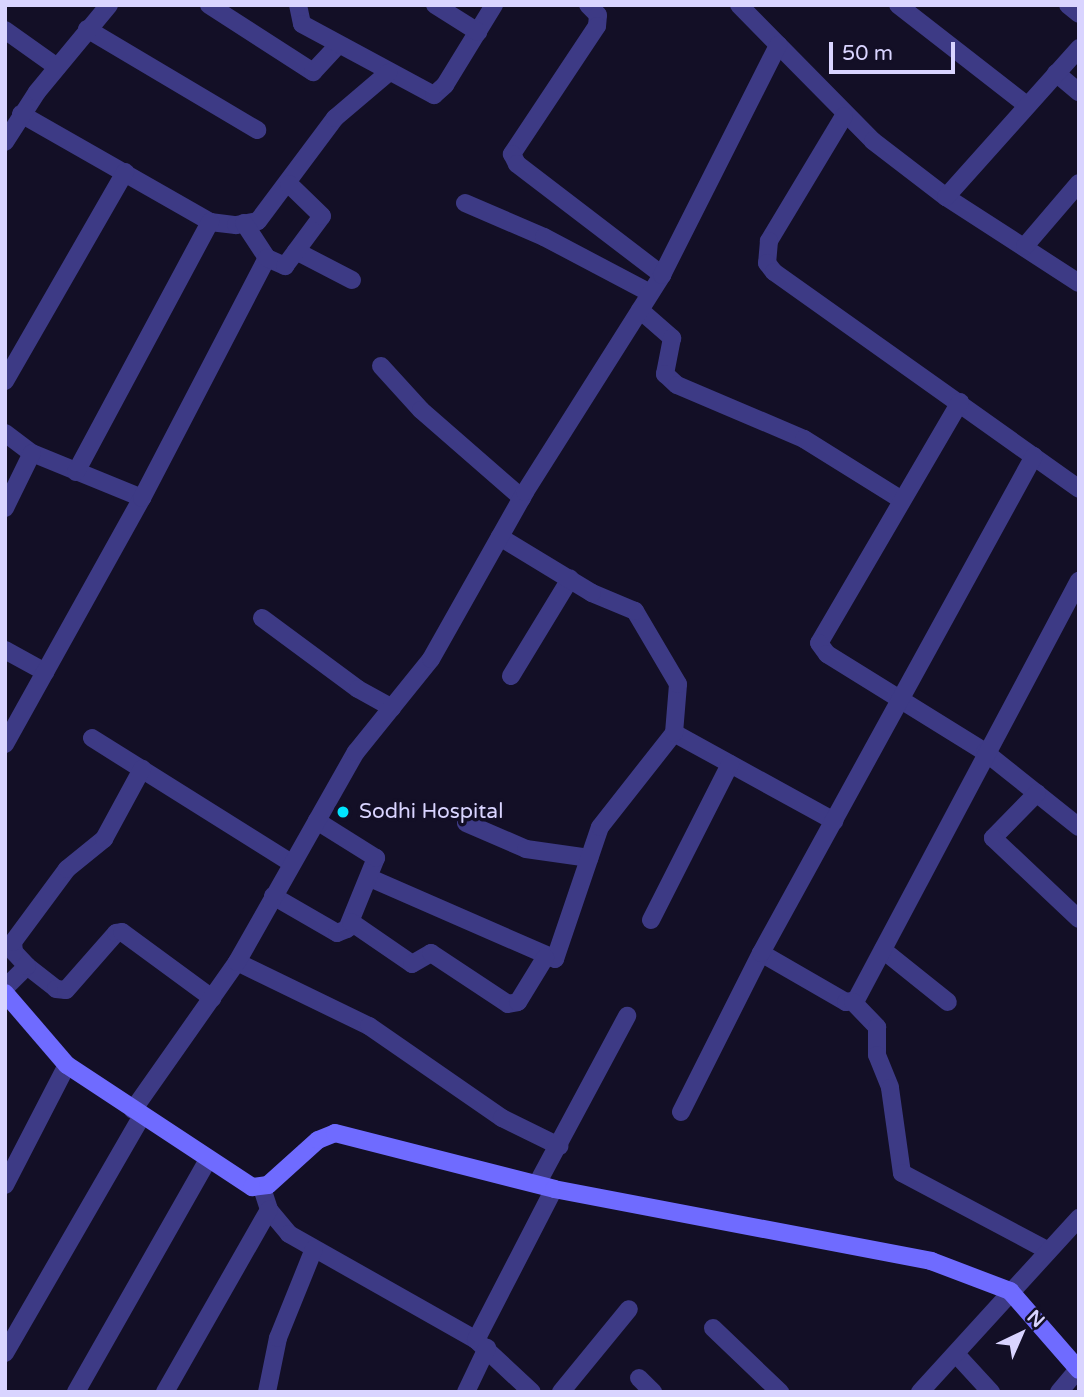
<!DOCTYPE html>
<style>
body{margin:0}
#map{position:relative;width:1084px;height:1397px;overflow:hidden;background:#130f26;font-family:"Varela Round",sans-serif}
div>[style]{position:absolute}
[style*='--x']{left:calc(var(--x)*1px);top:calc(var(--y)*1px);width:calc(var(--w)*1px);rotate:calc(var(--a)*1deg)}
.street>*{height:18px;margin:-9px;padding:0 9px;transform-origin:9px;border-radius:9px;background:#3d3a85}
.secondary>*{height:18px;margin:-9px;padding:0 9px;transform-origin:9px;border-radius:9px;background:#6f6bff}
.dots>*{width:19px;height:19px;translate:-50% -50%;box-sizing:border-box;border:4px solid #130f26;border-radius:50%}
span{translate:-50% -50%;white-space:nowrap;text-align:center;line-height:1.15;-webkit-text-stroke:7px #130f26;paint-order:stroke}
.poi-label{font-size:21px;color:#d9d4ff}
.left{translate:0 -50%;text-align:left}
.frame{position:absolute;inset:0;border:7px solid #d9d4ff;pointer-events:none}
.north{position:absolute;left:986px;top:1299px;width:70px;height:70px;-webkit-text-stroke:5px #130f26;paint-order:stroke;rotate:44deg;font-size:19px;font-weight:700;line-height:28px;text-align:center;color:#d9d4ff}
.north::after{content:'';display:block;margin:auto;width:24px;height:32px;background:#d9d4ff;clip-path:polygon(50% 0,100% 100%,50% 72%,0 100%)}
.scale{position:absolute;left:829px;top:42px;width:126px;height:32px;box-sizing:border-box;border:4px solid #d9d4ff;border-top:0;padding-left:9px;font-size:21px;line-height:24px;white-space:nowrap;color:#d9d4ff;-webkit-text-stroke:5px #130f26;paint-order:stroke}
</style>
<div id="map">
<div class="street">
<i style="--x:209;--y:5;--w:124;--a:32.8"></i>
<i style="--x:313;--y:72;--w:35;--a:-47"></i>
<i style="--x:298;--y:5;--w:19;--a:78"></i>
<i style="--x:302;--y:24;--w:150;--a:28.3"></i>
<i style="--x:434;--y:95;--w:15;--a:-42"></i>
<i style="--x:445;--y:85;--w:94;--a:-58.5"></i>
<i style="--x:435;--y:5;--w:51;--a:32.1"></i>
<i style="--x:588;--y:5;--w:14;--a:45"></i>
<i style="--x:598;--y:15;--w:11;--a:95"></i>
<i style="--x:597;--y:26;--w:154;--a:123.6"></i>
<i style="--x:512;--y:154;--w:11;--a:63"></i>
<i style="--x:517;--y:164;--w:183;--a:37.4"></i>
<i style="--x:739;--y:5;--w:191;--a:45.4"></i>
<i style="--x:873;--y:141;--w:92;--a:37.5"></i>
<i style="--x:946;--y:197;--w:158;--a:32.9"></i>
<i style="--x:898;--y:5;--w:161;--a:37.9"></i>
<i style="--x:1068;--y:5;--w:14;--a:39"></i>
<i style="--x:87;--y:29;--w:198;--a:30.7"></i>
<i style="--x:5;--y:30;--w:64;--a:35.4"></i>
<i style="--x:1056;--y:73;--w:30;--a:40"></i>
<i style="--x:21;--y:114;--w:218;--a:29.7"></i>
<i style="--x:210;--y:222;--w:26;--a:7"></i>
<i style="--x:236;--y:225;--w:22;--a:-10"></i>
<i style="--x:258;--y:221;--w:129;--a:-53.2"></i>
<i style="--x:335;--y:118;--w:70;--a:-40.3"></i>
<i style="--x:844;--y:116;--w:146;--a:121"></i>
<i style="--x:769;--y:241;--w:22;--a:95"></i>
<i style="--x:767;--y:263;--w:11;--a:52"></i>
<i style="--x:774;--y:272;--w:374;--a:35.4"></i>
<i style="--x:5;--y:142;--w:59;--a:-57.4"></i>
<i style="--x:37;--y:92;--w:113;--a:-50.4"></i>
<i style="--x:946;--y:197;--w:200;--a:-48.2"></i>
<i style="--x:465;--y:203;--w:86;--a:23.3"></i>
<i style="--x:544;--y:237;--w:120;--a:27.8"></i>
<i style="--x:244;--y:223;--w:42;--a:56.7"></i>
<i style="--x:1025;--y:246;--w:83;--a:-49.4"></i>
<i style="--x:296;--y:251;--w:63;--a:27.4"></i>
<i style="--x:640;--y:310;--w:43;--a:41.2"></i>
<i style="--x:672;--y:338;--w:37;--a:101"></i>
<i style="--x:665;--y:374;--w:16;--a:43"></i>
<i style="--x:677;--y:385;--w:138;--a:23"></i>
<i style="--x:804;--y:439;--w:115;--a:31.9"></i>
<i style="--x:381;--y:366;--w:59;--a:47.7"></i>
<i style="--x:421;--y:410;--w:134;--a:41.1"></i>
<i style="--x:5;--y:381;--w:241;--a:-60.1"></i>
<i style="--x:960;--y:402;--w:279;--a:120.3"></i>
<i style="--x:819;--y:643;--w:14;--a:54"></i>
<i style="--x:827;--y:654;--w:186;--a:31.8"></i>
<i style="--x:985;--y:752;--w:120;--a:38.6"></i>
<i style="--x:5;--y:433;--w:34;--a:37"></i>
<i style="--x:32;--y:453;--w:119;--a:22.2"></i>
<i style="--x:76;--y:472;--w:284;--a:-61.8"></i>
<i style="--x:5;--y:508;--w:61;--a:-63.9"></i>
<i style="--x:262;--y:618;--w:119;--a:36.5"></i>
<i style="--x:358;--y:689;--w:39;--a:29"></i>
<i style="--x:5;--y:650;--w:46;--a:28.8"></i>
<i style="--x:511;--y:676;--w:114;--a:-58.7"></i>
<i style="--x:674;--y:733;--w:183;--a:28.8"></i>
<i style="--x:92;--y:738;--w:235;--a:32.1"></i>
<i style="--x:5;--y:744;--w:282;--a:-60.9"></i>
<i style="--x:142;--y:498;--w:271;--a:-62.5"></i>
<i style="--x:267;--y:258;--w:20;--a:24"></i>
<i style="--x:285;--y:266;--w:62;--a:-53.5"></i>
<i style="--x:322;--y:216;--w:46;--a:-135.9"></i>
<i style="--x:1037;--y:793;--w:63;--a:134.4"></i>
<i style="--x:993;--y:838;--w:118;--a:43.3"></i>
<i style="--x:466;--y:823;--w:65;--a:23.4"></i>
<i style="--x:526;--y:849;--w:64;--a:8.1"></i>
<i style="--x:370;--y:878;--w:202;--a:23.6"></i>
<i style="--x:555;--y:959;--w:139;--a:-71.2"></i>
<i style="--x:600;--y:827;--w:120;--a:-51.8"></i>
<i style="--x:674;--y:733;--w:49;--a:-85.3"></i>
<i style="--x:678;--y:684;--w:85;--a:-120.5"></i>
<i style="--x:635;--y:611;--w:47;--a:-157.3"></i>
<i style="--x:592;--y:593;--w:108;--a:-148.7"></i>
<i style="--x:273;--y:896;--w:74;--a:30"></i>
<i style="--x:337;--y:933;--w:11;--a:-22"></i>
<i style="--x:347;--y:929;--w:77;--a:-67.8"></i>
<i style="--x:376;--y:858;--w:70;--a:-147.9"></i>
<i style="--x:651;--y:920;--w:175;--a:-63.1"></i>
<i style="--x:351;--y:922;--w:74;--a:34.5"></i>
<i style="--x:412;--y:964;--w:22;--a:-30"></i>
<i style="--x:431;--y:953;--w:92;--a:33.5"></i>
<i style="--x:508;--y:1004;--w:10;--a:-11"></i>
<i style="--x:518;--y:1002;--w:52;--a:-58.5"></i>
<i style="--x:883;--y:950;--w:83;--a:38.7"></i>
<i style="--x:761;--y:953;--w:98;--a:30"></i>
<i style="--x:846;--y:1002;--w:10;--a:-11"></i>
<i style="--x:856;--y:1000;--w:475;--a:-62"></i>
<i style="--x:237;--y:962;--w:147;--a:25.9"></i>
<i style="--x:369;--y:1026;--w:162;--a:34.7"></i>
<i style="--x:502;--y:1118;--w:64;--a:26.2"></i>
<i style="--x:27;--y:966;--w:37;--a:38"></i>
<i style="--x:56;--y:989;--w:10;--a:6"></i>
<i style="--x:66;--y:990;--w:76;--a:-48.7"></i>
<i style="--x:116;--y:933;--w:6;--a:-9"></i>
<i style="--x:122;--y:932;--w:112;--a:36.3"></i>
<i style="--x:5;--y:988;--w:31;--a:-45"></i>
<i style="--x:27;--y:966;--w:19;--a:-133"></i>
<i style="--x:14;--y:952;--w:10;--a:-96"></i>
<i style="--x:13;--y:942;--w:91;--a:-53.5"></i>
<i style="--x:67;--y:869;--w:48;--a:-39"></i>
<i style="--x:104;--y:839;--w:80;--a:-61.5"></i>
<i style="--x:853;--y:1002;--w:35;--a:46"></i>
<i style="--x:877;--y:1027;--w:28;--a:90"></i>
<i style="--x:877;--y:1055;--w:35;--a:68"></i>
<i style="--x:890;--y:1088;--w:86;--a:82"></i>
<i style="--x:902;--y:1173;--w:164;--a:28"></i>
<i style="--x:133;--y:1110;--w:181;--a:-54.9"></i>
<i style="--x:237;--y:962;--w:241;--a:-60.5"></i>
<i style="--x:356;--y:752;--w:119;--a:-51.1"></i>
<i style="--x:431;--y:659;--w:192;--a:-60.6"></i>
<i style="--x:525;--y:492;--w:257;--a:-57.7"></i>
<i style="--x:662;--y:275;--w:258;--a:-63.2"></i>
<i style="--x:681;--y:1112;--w:178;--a:-63.3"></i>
<i style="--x:761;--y:953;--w:567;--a:-61.22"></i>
<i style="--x:537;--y:1184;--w:191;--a:-61.8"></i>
<i style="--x:5;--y:1185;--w:135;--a:-62.7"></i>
<i style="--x:262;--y:1188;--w:23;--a:72"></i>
<i style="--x:269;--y:1210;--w:31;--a:50"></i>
<i style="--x:289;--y:1234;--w:215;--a:29.5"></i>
<i style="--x:476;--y:1340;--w:76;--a:42.9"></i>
<i style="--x:713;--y:1328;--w:93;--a:43.7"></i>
<i style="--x:476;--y:1340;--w:170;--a:-62.7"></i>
<i style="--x:5;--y:1353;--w:274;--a:-60"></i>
<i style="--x:956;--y:1354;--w:52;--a:47.4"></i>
<i style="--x:639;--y:1378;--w:20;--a:45"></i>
<i style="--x:76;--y:1392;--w:267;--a:-60.4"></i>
<i style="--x:165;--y:1392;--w:210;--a:-60.3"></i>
<i style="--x:267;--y:1392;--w:55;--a:-78.5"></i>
<i style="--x:278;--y:1338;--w:96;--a:-68"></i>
<i style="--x:466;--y:1392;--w:49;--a:-64.5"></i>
<i style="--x:561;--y:1392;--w:107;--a:-50.7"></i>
<i style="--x:920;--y:1392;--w:236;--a:-47.6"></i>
<i style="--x:1059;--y:1392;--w:30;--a:-50"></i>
</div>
<div class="secondary">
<i style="--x:5;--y:993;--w:95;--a:49.3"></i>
<i style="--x:67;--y:1065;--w:222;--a:33.4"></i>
<i style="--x:252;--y:1187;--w:16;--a:-7"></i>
<i style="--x:268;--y:1185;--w:67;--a:-42"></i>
<i style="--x:318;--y:1140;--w:18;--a:-22"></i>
<i style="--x:335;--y:1133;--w:226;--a:14.3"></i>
<i style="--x:554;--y:1189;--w:384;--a:10.8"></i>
<i style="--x:931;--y:1261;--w:85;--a:20.8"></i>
<i style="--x:1010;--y:1291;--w:105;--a:48.9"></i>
</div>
<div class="dots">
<i style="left:343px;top:812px;background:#00e5ff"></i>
</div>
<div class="poi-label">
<span class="left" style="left:359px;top:812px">Sodhi Hospital</span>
</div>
<div class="frame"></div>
<div class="north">N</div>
<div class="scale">50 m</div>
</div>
